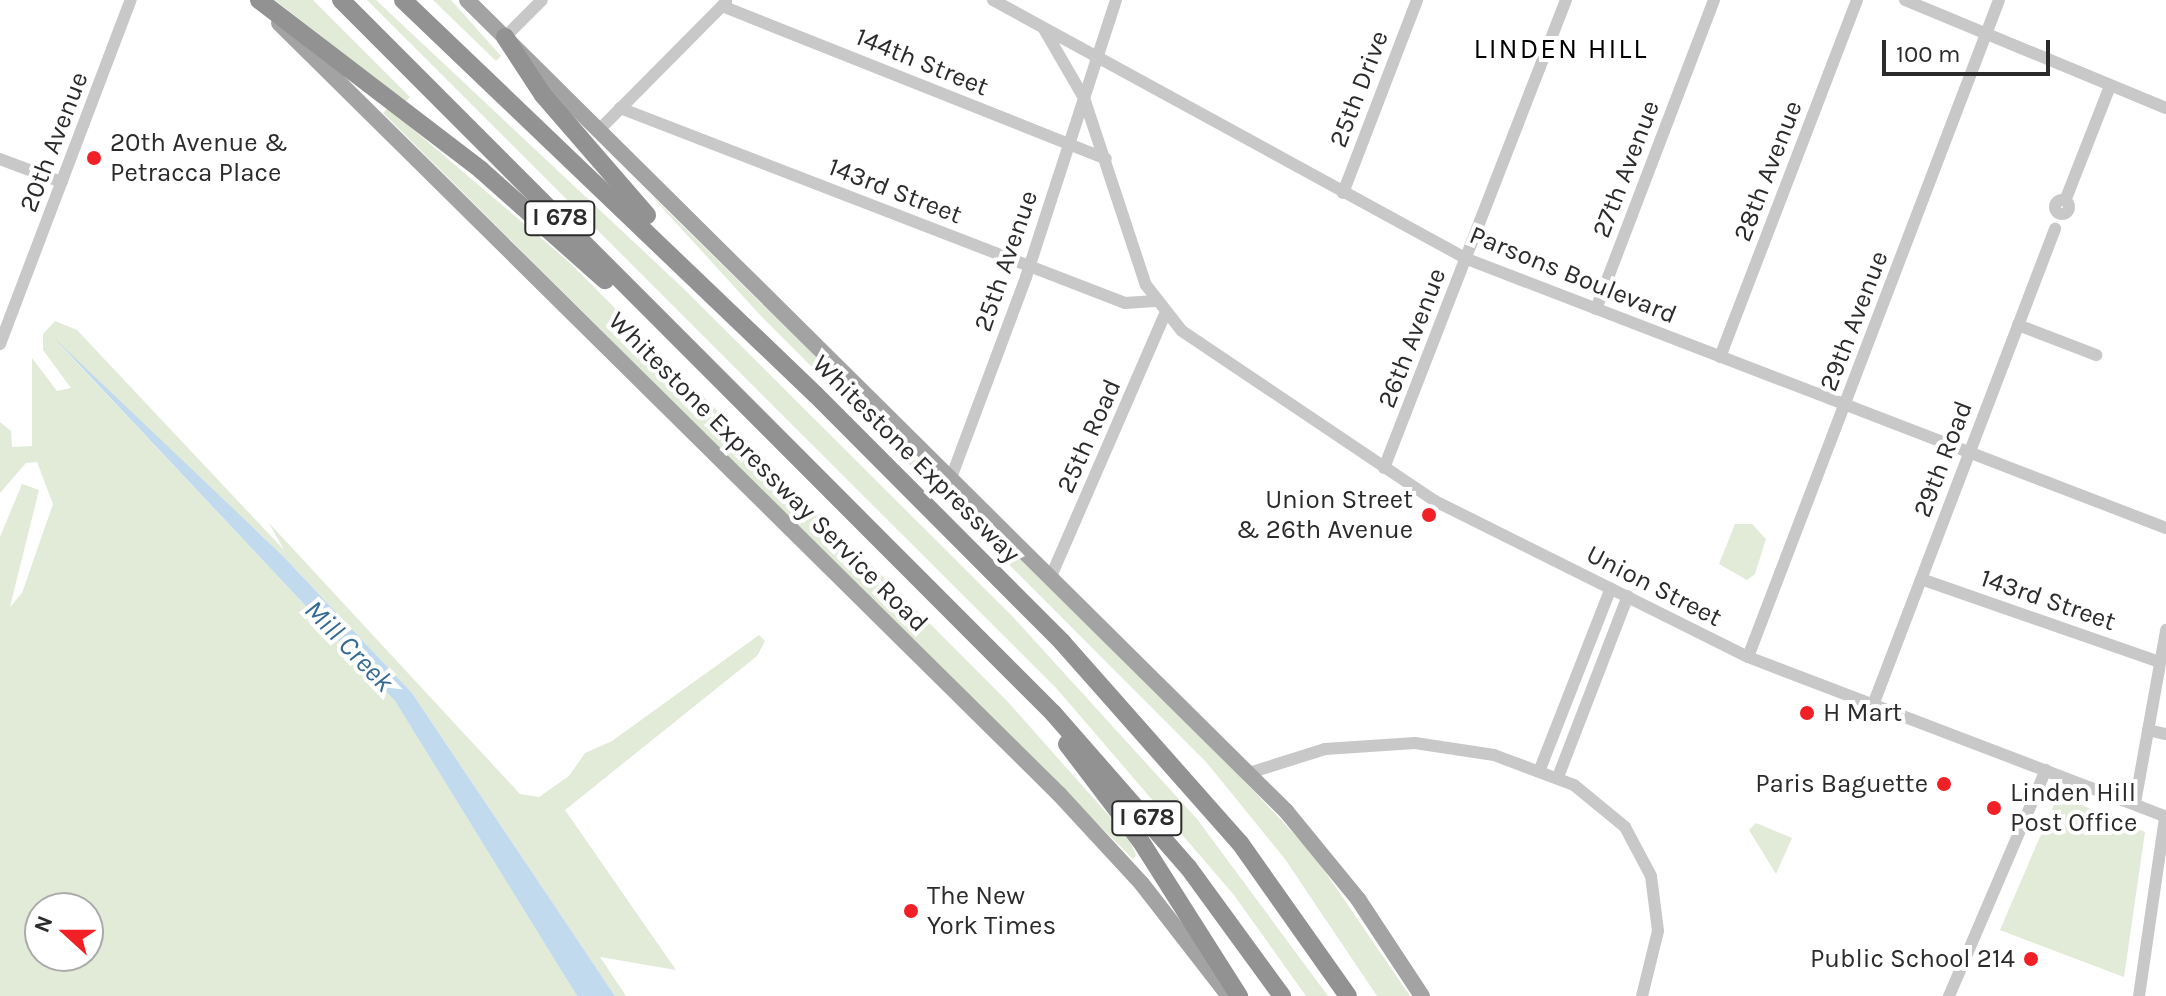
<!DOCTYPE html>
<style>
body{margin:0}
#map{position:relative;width:2166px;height:996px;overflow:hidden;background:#fff;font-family:Karla,sans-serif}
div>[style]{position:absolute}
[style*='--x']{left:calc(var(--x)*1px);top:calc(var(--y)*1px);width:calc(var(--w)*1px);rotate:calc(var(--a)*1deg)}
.green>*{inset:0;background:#e1ebd7}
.water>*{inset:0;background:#c1daed}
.minor>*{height:12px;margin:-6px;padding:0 6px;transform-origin:6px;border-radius:6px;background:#c8c8c8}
.minor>.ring{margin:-6px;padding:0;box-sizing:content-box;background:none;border:12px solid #c8c8c8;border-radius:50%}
.major>*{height:16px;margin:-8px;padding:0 8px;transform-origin:8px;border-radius:8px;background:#a3a3a3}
.highway>*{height:18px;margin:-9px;padding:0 9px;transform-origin:9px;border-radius:9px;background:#929292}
.dots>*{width:22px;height:22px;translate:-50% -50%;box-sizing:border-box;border:4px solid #fff;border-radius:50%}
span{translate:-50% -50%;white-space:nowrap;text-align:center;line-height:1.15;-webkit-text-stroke:8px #fff;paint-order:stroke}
.shield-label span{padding:2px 6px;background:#fff;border:2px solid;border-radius:6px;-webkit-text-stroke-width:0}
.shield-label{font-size:24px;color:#2b2b2b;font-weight:700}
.street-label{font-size:26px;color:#2b2b2b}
.poi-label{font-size:26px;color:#2b2b2b}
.left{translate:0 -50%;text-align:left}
.right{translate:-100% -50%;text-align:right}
.neighbourhood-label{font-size:28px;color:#000;letter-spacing:2px}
.water-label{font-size:28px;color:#356a92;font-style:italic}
.north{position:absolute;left:24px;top:892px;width:80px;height:80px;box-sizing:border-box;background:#fff;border:2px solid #aaa;border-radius:50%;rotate:291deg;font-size:22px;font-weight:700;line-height:32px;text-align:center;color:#2b2b2b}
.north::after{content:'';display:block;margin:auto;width:28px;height:36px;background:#f11f26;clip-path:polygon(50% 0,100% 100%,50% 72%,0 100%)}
.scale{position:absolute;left:1882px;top:40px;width:168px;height:36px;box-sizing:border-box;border:4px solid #2b2b2b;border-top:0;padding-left:10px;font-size:24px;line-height:28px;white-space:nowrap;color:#2b2b2b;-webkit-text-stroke:6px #fff;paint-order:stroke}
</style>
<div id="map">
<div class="green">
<i style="clip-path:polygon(275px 0,313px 0,410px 97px,405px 102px)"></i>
<i style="clip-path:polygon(367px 0,376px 0,685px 290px,1013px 617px,1197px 819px,1328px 996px,1306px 996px,1234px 895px,1057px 689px)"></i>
<i style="clip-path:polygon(433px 0,451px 0,501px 56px,496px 61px)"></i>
<i style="clip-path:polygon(388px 108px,569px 262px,1007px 701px,1128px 837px,1136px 855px,1133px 859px,383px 113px)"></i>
<i style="clip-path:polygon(647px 191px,1203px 737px,1313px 854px,1410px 996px,1377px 996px,1285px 859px,1207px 763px,761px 316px)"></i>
<i style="clip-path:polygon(evenodd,55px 321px,77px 330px,284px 550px,269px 523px,520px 794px,539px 797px,569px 776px,585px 753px,612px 741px,759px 635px,765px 641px,757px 656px,565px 810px,676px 970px,600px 957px,626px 996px,615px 996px,412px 693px,283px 556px,60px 345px,395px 701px,577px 996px,0 996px,0 537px,22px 484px,39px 490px,10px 607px,22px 593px,53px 504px,37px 462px,26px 463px,0 493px,0 422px,11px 431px,12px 447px,32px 446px,32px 358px,57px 391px,71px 388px,43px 350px,43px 334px,55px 321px,40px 908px,88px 908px,88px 956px,40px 956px,40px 908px)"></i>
<i style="clip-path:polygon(1735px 524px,1752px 524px,1766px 539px,1755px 574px,1747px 580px,1719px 564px)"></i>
<i style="clip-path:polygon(2058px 795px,2145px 832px,2124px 977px,2000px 930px)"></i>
<i style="clip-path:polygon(1756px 823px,1792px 838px,1776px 874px,1749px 830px)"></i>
</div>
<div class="water">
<i style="clip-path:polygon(53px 337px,283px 556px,412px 693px,615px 996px,577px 996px,395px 701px)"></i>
</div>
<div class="minor">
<i style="--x:993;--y:0;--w:540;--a:28.65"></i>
<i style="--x:1467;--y:259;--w:749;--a:21.05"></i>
<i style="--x:1905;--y:0;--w:282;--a:22.5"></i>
<i style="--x:722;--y:6;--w:413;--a:21.7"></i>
<i style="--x:1044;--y:29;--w:80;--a:59.9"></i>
<i style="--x:1084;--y:98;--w:197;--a:71.7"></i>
<i style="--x:1146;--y:285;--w:58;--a:52"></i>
<i style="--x:1182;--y:331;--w:305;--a:33.9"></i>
<i style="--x:1435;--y:501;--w:350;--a:26.5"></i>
<i style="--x:1748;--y:657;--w:448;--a:20.9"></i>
<i style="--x:505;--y:37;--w:52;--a:-45"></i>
<i style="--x:620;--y:108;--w:541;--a:21.11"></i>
<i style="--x:1125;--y:303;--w:30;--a:-4"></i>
<i style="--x:598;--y:131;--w:182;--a:-45.2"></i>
<i style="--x:0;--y:159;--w:66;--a:20.4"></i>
<i style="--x:1343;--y:193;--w:207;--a:-69"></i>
<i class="ring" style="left:2055px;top:200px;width:2px;height:2px"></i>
<i style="--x:2065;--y:201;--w:123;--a:-68.6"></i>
<i style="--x:1596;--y:309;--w:331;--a:-69.1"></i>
<i style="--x:2018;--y:325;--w:84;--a:21"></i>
<i style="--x:0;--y:344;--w:368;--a:-69.2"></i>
<i style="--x:1720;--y:357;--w:382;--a:-69"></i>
<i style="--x:1384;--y:468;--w:502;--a:-68.75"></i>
<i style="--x:951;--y:478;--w:215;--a:-69.5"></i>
<i style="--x:1026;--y:277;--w:291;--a:-72"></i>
<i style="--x:1052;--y:574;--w:283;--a:-66.5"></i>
<i style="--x:1921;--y:579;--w:253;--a:19.2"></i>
<i style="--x:1748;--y:657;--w:703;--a:-69.09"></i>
<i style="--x:1873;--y:705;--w:510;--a:-69.08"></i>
<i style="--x:2148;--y:730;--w:18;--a:13"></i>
<i style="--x:1540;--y:769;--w:194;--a:-68.6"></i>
<i style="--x:1249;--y:773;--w:80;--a:-17.5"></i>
<i style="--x:1325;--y:749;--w:90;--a:-3.8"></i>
<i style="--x:1415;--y:743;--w:80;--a:8.6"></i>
<i style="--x:1494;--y:755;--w:85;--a:20.6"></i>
<i style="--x:1574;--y:785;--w:66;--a:39.5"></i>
<i style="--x:1625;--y:827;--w:55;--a:62"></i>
<i style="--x:1651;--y:876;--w:55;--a:82.7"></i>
<i style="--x:1658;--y:931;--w:67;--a:103.8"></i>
<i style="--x:1558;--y:777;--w:194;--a:-68.9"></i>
<i style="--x:2135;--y:803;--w:176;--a:-79.8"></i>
<i style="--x:1949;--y:996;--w:246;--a:-66.8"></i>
<i style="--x:2139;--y:996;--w:181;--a:-81.7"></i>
</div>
<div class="major">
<i style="--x:467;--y:0;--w:1153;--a:44.72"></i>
<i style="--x:1286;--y:811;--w:114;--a:50.7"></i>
<i style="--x:1358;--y:899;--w:116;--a:56.6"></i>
<i style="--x:279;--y:23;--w:1097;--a:44.67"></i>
<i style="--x:1059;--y:794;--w:122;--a:47.3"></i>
<i style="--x:1142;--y:884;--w:142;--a:52.2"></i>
</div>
<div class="highway">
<i style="--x:259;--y:0;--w:280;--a:37.4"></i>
<i style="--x:481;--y:170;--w:166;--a:41.6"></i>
<i style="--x:341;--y:0;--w:1008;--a:45.04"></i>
<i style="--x:1053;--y:713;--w:205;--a:48.8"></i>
<i style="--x:1188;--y:867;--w:160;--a:53.9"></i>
<i style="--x:403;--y:0;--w:571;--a:43.72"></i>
<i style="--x:816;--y:395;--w:349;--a:45.1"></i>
<i style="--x:1062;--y:642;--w:268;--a:48.5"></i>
<i style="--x:1240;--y:843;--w:187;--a:54.8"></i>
<i style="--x:505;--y:37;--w:69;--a:56.8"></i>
<i style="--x:543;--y:95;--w:159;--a:49.1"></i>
<i style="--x:1067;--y:744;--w:121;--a:52.8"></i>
<i style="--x:1140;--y:840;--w:185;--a:57.6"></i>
</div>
<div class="dots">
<i style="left:94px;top:158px;background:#f11f26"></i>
<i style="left:1429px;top:515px;background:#f11f26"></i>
<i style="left:1807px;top:713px;background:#f11f26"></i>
<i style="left:1944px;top:784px;background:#f11f26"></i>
<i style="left:1994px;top:808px;background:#f11f26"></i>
<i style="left:911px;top:911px;background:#f11f26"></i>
<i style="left:2031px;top:959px;background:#f11f26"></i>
</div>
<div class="shield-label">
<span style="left:560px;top:218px">I 678</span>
<span style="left:1147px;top:818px">I 678</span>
</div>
<div class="street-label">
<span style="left:922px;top:62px;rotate:22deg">144th Street</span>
<span style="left:1359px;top:89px;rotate:-69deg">25th Drive</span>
<span style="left:54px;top:142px;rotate:-69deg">20th Avenue</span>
<span style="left:1626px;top:169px;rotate:-69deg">27th Avenue</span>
<span style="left:1768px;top:171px;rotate:-69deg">28th Avenue</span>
<span style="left:895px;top:191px;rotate:21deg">143rd Street</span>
<span style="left:1006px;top:261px;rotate:-71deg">25th Avenue</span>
<span style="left:1573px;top:275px;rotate:22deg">Parsons Boulevard</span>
<span style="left:1854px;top:321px;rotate:-69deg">29th Avenue</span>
<span style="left:1412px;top:338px;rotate:-69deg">26th Avenue</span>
<span style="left:1089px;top:436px;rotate:-66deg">25th Road</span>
<span style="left:916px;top:459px;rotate:45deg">Whitestone Expressway</span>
<span style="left:1943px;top:459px;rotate:-69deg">29th Road</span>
<span style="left:768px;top:472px;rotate:45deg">Whitestone Expressway Service Road</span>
<span style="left:1654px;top:586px;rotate:27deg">Union Street</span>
<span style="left:2048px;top:600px;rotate:19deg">143rd Street</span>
</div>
<div class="poi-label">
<span class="left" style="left:110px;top:158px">20th Avenue &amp;<br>Petracca Place</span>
<span class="right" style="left:1413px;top:515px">Union Street<br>&amp; 26th Avenue</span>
<span class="left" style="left:1823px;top:713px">H Mart</span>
<span class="right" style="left:1928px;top:784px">Paris Baguette</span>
<span class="left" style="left:2010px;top:808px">Linden Hill<br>Post Office</span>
<span class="left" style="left:927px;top:911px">The New<br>York Times</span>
<span class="right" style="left:2015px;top:959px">Public School 214</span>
</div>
<div class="neighbourhood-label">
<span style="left:1561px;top:49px">LINDEN HILL</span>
</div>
<div class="water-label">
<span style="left:349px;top:646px;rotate:46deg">Mill Creek</span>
</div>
<div class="north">N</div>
<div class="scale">100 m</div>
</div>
